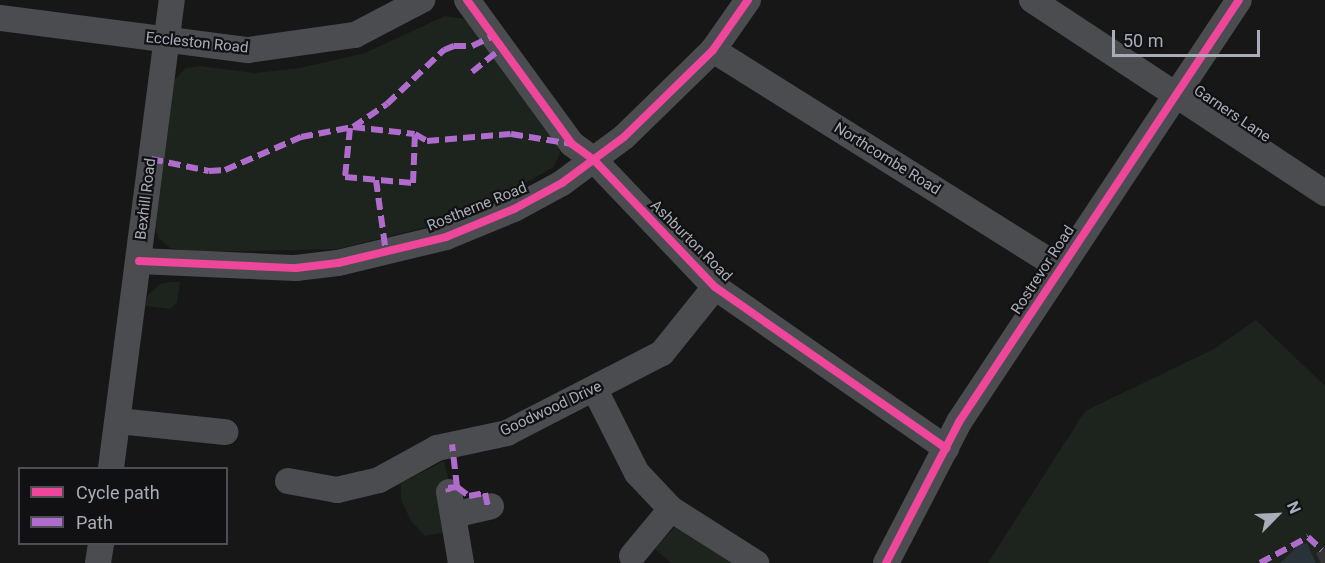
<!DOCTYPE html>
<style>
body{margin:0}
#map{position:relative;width:1325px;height:563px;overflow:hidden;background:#171717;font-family:Roboto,sans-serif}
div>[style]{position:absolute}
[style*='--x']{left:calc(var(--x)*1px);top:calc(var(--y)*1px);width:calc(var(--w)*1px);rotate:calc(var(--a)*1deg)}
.green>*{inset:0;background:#1d241e}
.water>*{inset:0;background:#2a3239}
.building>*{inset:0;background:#353536}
.minor>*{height:26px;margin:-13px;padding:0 13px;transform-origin:13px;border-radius:13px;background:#4b4c50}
.quiet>*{height:6px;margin-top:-3px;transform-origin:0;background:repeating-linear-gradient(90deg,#b06ccc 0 12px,transparent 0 18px)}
.cycleway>*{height:8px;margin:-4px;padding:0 4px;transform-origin:4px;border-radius:4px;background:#ed469a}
span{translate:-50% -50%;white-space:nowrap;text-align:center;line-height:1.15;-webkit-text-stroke:4.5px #111113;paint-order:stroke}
.street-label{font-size:15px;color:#a8adb8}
.legend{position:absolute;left:18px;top:467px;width:210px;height:78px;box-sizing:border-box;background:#111113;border:2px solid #4d4f55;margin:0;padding:8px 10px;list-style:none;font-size:18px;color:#a8adb8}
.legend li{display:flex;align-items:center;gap:12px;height:30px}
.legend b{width:30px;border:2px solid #4d4f55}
.north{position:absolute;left:1247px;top:485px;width:60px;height:60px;-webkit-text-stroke:4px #111113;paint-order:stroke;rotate:66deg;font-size:16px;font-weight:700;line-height:24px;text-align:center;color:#a8adb8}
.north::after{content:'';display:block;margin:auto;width:21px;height:27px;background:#a8adb8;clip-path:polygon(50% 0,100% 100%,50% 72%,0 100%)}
.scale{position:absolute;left:1112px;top:30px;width:148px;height:27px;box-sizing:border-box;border:3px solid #a8adb8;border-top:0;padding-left:8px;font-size:18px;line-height:21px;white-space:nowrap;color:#a8adb8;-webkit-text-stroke:4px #111113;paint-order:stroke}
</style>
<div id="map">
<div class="green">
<i style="clip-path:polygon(445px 16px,473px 20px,557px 134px,560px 153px,554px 167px,492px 201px,435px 225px,337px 249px,198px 252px,170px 248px,159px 239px,154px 227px,173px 81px,186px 68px,200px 66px,255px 73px,300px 68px,365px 53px)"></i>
<i style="clip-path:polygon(171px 282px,180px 282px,177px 303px,170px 309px,145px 306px,148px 295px,160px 284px)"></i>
<i style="clip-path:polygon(1256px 320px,1325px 386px,1325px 563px,1316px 563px,1307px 543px,1280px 563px,988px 563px,1085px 411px,1214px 349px)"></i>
<i style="clip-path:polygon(444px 461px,450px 486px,445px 532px,425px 536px,411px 521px,401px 500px,401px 483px)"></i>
<i style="clip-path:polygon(680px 521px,744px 563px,671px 563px,655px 549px)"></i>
</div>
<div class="water">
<i style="clip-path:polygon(1307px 543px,1316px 563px,1280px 563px,1298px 546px)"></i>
</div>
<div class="building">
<i style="clip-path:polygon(1325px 549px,1325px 563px,1321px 563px,1316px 553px)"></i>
</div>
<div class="minor">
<i style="--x:467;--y:0;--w:178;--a:53.9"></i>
<i style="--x:572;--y:144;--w:27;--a:36"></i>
<i style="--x:594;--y:160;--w:175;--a:46.4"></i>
<i style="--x:715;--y:287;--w:282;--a:34.9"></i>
<i style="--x:1032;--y:0;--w:351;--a:33.4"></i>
<i style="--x:0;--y:18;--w:250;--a:7.4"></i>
<i style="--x:248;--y:50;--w:108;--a:-8"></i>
<i style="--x:355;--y:35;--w:76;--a:-27.6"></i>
<i style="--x:713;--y:50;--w:411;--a:32.1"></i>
<i style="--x:139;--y:261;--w:157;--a:2.6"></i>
<i style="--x:296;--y:268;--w:42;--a:-6.8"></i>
<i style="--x:338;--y:263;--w:111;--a:-13.5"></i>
<i style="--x:446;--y:237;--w:74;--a:-22.4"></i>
<i style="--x:514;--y:209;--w:55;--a:-28.4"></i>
<i style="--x:562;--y:183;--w:77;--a:-36.6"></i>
<i style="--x:624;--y:137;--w:124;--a:-44.3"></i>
<i style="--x:713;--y:50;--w:61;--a:-55"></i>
<i style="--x:595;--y:390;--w:93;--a:63.2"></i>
<i style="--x:637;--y:473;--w:50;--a:46.6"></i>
<i style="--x:671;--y:509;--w:101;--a:32.4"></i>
<i style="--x:118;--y:421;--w:108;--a:5.9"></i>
<i style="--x:111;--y:468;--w:472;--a:-82.6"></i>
<i style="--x:288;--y:481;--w:50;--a:10.4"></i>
<i style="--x:337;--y:490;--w:43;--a:-13.4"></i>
<i style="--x:379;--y:480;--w:66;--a:-28.9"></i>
<i style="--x:437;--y:448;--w:72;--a:-12.1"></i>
<i style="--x:507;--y:433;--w:174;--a:-27.3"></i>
<i style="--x:662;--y:353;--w:85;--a:-51.2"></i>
<i style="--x:449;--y:492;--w:72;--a:80.4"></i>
<i style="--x:453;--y:515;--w:39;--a:-13"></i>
<i style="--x:632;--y:556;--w:61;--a:-50.3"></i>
<i style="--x:98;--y:563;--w:19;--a:-81"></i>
<i style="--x:886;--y:563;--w:159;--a:-62.6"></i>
<i style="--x:959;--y:422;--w:506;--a:-56.44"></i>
</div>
<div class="quiet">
<i style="--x:472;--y:72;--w:38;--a:-39"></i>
<i style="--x:353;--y:127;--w:62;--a:6.4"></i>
<i style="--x:415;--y:134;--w:14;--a:30"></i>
<i style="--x:427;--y:141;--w:84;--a:-4.8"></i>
<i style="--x:511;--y:134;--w:62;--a:9.3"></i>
<i style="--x:350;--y:128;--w:49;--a:95.8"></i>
<i style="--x:345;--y:177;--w:68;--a:5"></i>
<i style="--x:413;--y:183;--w:49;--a:-87.7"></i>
<i style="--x:151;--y:159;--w:59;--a:11.7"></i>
<i style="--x:209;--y:171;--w:16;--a:-4"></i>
<i style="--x:225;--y:170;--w:83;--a:-23.5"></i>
<i style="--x:301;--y:137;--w:53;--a:-10.9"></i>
<i style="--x:353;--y:127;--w:41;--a:-34.1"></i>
<i style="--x:387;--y:104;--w:79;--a:-43.5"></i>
<i style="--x:444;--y:50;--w:11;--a:-22"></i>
<i style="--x:454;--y:46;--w:18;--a:0"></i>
<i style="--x:472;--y:46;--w:23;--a:-25"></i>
<i style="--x:376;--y:180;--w:74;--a:82.2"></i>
<i style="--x:457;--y:487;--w:15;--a:37"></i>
<i style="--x:469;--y:496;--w:16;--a:-11"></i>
<i style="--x:485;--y:493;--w:14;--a:78"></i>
<i style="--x:449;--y:492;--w:4;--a:-104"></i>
<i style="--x:448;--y:488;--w:9;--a:-6"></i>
<i style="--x:457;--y:487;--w:43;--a:-96.6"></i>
<i style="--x:1260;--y:563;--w:55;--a:-28.4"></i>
<i style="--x:1308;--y:537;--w:19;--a:43"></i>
</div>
<div class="cycleway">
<i style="--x:467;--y:0;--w:178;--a:53.9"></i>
<i style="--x:572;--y:144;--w:27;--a:36"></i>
<i style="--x:594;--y:160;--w:175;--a:46.4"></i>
<i style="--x:715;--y:287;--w:282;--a:34.9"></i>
<i style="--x:139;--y:261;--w:157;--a:2.6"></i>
<i style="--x:296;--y:268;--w:42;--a:-6.8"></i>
<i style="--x:338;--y:263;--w:111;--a:-13.5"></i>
<i style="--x:446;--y:237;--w:74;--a:-22.4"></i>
<i style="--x:514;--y:209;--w:55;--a:-28.4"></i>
<i style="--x:562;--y:183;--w:77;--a:-36.6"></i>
<i style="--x:624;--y:137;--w:124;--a:-44.3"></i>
<i style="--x:713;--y:50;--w:61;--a:-55"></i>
<i style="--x:886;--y:563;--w:159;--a:-62.6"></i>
<i style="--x:959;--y:422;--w:506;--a:-56.44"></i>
</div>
<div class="street-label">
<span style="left:197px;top:43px;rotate:6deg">Eccleston Road</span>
<span style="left:1232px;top:114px;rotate:34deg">Garners Lane</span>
<span style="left:887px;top:159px;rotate:32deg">Northcombe Road</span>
<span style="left:146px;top:199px;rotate:-83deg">Bexhill Road</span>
<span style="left:477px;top:207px;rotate:-22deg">Rostherne Road</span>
<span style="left:691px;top:241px;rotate:45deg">Ashburton Road</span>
<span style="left:1043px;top:270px;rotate:-57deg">Rostrevor Road</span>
<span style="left:551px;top:409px;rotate:-25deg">Goodwood Drive</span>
</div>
<ul class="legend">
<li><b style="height:8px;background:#ed469a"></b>Cycle path</li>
<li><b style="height:8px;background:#b06ccc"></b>Path</li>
</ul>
<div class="north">N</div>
<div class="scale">50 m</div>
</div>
